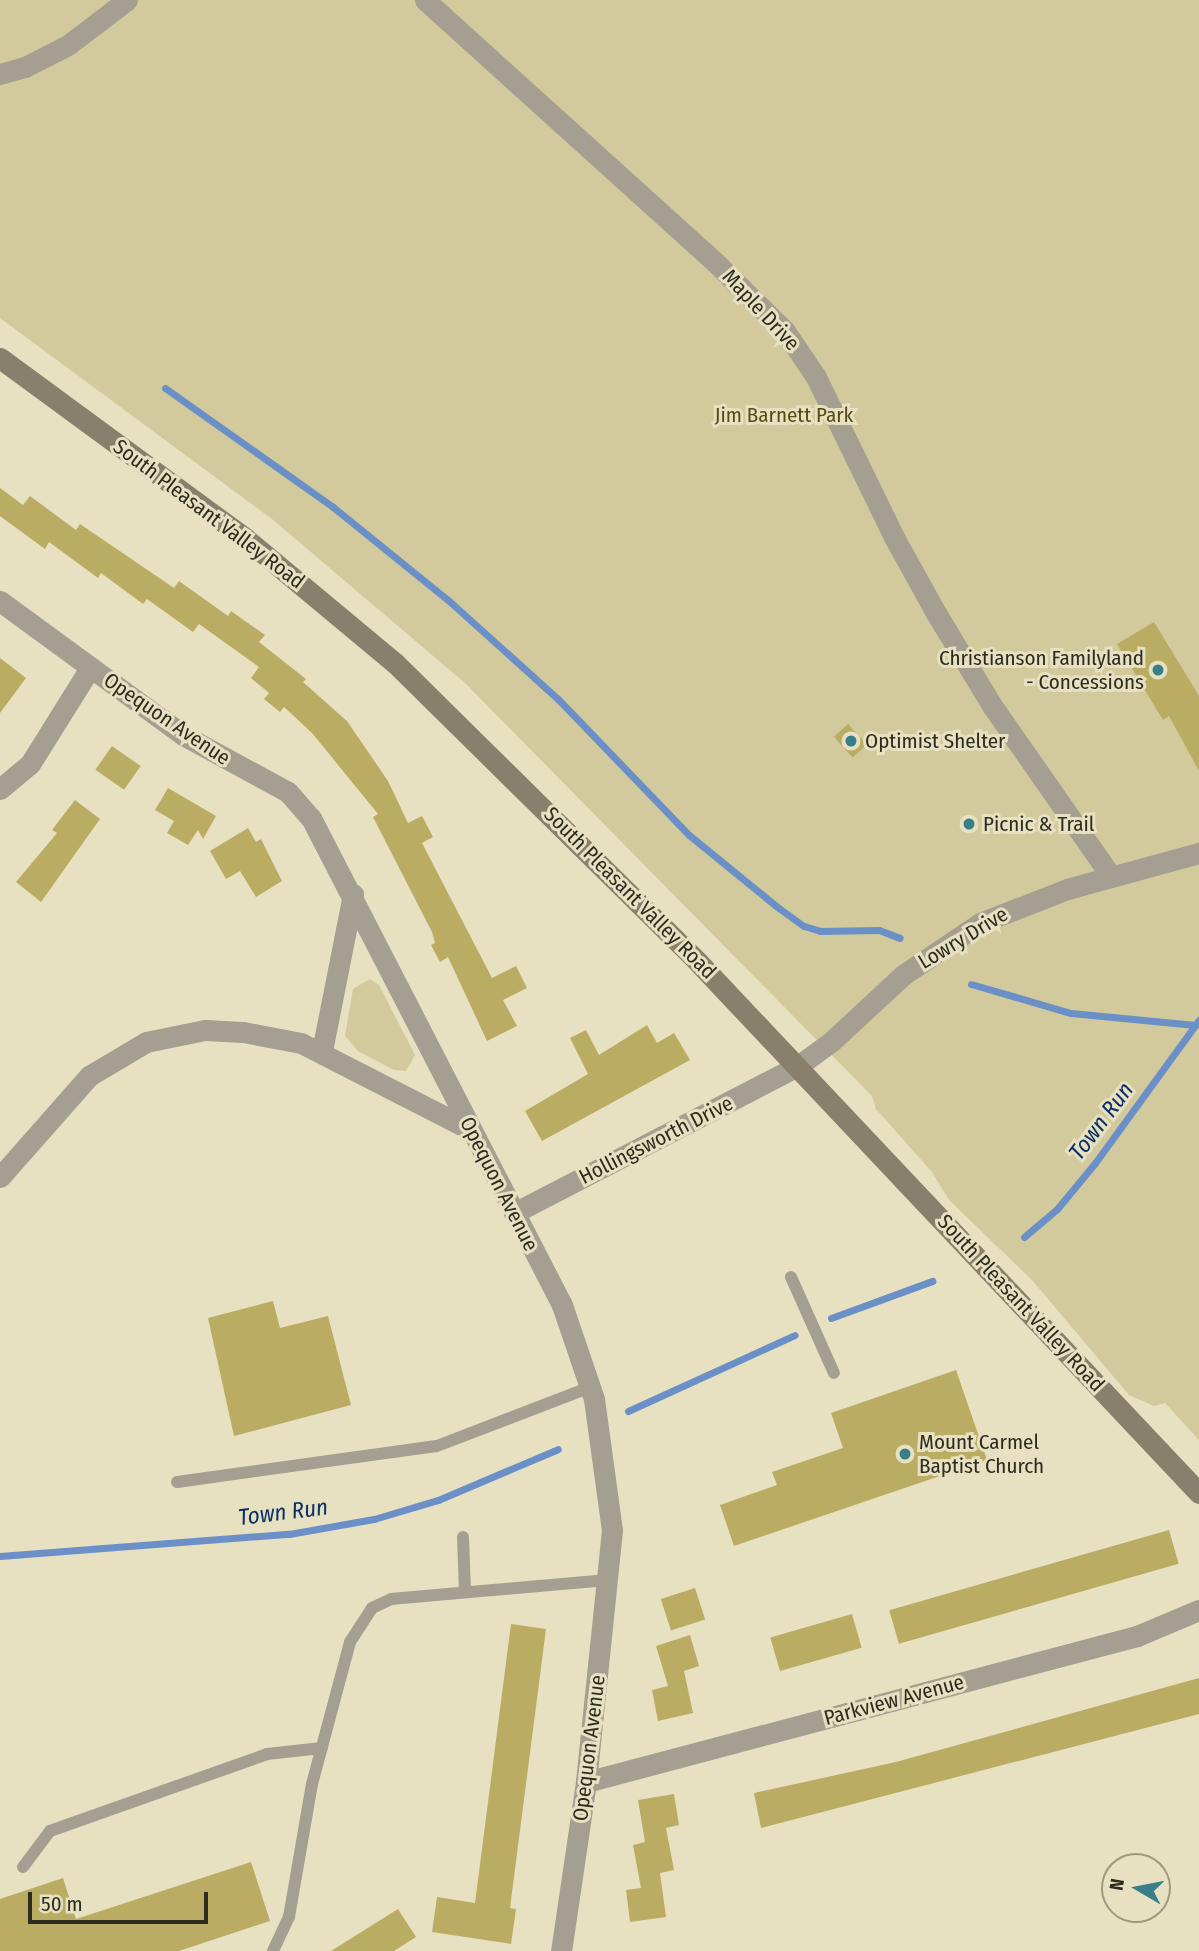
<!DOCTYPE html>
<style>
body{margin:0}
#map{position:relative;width:1199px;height:1951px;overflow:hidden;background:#e7e1c1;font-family:"Fira Sans Condensed",sans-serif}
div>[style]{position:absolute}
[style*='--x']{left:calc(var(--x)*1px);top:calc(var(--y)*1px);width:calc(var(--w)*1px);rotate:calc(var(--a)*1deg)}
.green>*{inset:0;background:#d2c99c}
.stream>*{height:7px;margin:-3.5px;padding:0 3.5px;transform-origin:3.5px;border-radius:3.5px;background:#6b90c8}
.building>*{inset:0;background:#bbac64;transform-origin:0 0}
.lane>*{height:12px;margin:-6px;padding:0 6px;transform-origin:6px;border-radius:6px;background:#a59f92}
.street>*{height:21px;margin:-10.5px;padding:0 10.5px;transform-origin:10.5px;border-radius:10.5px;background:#a59f92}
.secondary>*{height:21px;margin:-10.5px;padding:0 10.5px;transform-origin:10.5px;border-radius:10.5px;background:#887f6d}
.dots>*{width:19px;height:19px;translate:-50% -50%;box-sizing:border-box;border:4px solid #e7e1c1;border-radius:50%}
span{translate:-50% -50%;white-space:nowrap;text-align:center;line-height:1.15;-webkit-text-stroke:6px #e7e1c1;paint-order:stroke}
.street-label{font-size:21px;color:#2e2c20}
.park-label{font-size:21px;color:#564b13}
.poi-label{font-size:21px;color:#2e2c20}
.right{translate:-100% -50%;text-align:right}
.left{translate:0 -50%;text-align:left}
.water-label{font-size:23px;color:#0a2f62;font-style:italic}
.north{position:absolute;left:1101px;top:1853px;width:70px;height:70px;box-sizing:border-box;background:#e7e1c1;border:2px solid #9d9981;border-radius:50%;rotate:280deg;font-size:19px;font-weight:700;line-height:28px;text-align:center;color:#2e2c20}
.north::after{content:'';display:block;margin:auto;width:24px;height:32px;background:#387f89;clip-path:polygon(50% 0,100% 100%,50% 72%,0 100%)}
.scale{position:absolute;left:28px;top:1892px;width:180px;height:32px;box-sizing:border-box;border:4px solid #2e2c20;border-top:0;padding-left:9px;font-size:21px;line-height:24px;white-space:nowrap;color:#2e2c20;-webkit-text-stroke:5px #e7e1c1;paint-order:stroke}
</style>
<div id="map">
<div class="green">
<i style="clip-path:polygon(0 0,1199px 0,1199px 1440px,1165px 1403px,1154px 1406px,1129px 1395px,1032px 1280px,949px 1200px,932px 1172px,876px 1109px,872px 1096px,465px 683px,272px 519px,0 318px)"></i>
<i style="clip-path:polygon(370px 979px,379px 985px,415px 1055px,406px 1071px,394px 1070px,358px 1051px,345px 1036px,353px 989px)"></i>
</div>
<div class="stream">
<i style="--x:165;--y:388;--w:206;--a:35.3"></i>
<i style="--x:333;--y:507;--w:148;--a:39"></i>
<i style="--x:448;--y:600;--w:148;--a:42"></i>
<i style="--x:558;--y:699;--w:189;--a:46.1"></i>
<i style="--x:689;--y:835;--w:112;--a:39.2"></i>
<i style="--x:776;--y:906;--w:34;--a:36"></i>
<i style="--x:804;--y:926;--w:17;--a:17"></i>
<i style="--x:820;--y:931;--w:59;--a:-1"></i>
<i style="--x:879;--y:930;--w:22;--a:21"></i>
<i style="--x:971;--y:984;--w:104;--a:16.2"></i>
<i style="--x:1071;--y:1013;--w:125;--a:5.5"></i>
<i style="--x:1024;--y:1237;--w:43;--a:-40.3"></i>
<i style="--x:1057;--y:1209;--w:60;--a:-50.4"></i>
<i style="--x:1095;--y:1163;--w:177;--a:-54"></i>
<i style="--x:831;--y:1318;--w:108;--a:-20.1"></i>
<i style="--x:628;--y:1411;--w:183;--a:-24.5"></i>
<i style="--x:0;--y:1556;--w:290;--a:-4.4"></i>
<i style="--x:289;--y:1534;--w:86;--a:-10"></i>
<i style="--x:374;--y:1519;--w:67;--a:-16.5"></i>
<i style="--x:438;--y:1500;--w:130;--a:-23"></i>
</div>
<div class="building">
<i style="clip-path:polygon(0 488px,23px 505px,30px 496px,76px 530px,80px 524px,174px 588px,179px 581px,228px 616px,231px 611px,265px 635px,259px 642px,306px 679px,303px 682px,347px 721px,388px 781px,408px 823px,422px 816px,433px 837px,422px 843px,492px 978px,516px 966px,527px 988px,503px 1000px,517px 1026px,487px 1041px,448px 957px,440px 962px,431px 945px,435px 943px,432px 932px,373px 817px,378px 814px,312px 733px,284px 707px,280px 712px,264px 699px,269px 693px,251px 678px,259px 667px,199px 624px,193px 632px,147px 599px,143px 604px,101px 573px,98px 578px,49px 542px,45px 549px,0 516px)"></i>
<i style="clip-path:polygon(1154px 622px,1199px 696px,1199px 771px,1169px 716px,1163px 720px,1117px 644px)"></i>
<i style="clip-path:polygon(0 658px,26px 678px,0 713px)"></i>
<i style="left:848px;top:724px;width:28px;height:19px;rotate:48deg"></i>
<i style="left:112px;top:746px;width:35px;height:29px;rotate:35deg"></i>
<i style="clip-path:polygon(168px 788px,216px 816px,203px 839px,198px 830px,188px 845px,167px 833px,174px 821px,155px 810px)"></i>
<i style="clip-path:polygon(75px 800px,100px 819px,41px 902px,16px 882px,57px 833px,52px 830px)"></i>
<i style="clip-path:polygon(248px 828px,256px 842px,261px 839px,282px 881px,256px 897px,240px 871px,226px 879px,210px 851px)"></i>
<i style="clip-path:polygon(647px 1025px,657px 1043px,674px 1033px,690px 1060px,542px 1141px,525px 1111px,588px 1074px,570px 1038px,586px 1030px,599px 1055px)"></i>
<i style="clip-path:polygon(273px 1301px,280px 1328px,328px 1316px,351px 1405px,234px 1436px,208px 1318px)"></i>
<i style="clip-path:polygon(956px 1370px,987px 1460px,734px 1546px,720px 1505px,777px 1485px,772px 1472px,843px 1448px,831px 1413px)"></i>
<i style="left:1169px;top:1530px;width:35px;height:291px;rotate:74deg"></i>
<i style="left:695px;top:1588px;width:33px;height:36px;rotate:72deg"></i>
<i style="left:852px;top:1614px;width:35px;height:85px;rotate:74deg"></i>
<i style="clip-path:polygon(511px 1624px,546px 1629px,510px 1908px,516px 1909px,511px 1944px,432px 1932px,437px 1897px,475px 1903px)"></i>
<i style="clip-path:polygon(690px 1635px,699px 1666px,684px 1671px,693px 1713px,658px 1721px,652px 1690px,668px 1686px,656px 1646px)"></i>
<i style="clip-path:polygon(1199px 1678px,1199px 1714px,761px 1828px,754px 1793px,896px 1762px)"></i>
<i style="clip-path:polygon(674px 1794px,679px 1825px,666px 1828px,674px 1870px,660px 1873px,666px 1917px,630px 1922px,626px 1890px,641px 1888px,633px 1845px,645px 1842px,638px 1800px)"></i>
<i style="clip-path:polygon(251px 1862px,270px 1921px,179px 1951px,0 1951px,0 1899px,63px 1878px,76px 1919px)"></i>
<i style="clip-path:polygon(398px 1909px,416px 1937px,394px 1951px,331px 1951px)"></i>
</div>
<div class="lane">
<i style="--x:791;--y:1277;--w:105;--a:65.9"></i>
<i style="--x:177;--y:1482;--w:262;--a:-7.9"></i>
<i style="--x:437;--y:1446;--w:165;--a:-21"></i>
<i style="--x:463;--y:1537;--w:55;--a:87.9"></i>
<i style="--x:23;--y:1867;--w:45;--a:-53.1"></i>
<i style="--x:50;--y:1831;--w:230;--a:-19.5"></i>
<i style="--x:267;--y:1754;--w:55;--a:-6.2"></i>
<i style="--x:273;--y:1951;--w:38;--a:-65"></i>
<i style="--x:289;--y:1917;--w:135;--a:-80.2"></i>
<i style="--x:312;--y:1784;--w:147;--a:-75"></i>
<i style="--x:350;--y:1642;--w:40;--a:-57.1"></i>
<i style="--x:372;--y:1608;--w:21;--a:-25"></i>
<i style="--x:391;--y:1599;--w:220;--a:-5"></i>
</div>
<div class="street">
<i style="--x:425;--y:0;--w:396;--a:42.1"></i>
<i style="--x:719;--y:266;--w:93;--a:44.6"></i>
<i style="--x:785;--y:331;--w:55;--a:56"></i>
<i style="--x:816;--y:377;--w:180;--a:64"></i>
<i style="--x:895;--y:539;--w:85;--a:61"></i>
<i style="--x:936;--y:613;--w:110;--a:58.8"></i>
<i style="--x:993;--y:707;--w:206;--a:55.1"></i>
<i style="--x:0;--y:74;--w:26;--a:-16"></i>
<i style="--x:25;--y:67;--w:48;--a:-27.1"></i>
<i style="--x:68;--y:45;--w:74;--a:-37.3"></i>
<i style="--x:0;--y:601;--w:227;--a:36.2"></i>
<i style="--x:183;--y:735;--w:119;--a:28.5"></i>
<i style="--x:288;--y:792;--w:35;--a:49"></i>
<i style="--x:311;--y:818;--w:548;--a:62.73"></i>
<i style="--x:562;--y:1305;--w:99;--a:71.2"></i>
<i style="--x:594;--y:1399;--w:132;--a:82.2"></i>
<i style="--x:612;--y:1530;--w:253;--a:95.9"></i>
<i style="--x:586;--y:1782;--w:171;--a:98.4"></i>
<i style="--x:0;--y:789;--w:39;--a:-40"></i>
<i style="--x:30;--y:764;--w:113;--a:-58"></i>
<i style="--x:322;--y:1051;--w:160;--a:-78.8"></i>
<i style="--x:0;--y:1177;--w:135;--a:-48.6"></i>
<i style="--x:89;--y:1076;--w:66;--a:-30.8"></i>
<i style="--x:146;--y:1042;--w:60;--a:-11.5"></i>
<i style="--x:205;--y:1030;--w:38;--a:3"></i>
<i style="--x:243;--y:1032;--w:59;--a:10.7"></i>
<i style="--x:301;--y:1043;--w:191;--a:27.1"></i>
<i style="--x:514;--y:1213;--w:320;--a:-27.4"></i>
<i style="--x:798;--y:1066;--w:42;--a:-36.3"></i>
<i style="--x:832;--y:1041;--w:97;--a:-42.9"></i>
<i style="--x:903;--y:975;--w:93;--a:-34"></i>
<i style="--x:980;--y:923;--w:93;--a:-21.3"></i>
<i style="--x:1067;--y:889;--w:137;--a:-15.3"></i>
<i style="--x:586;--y:1782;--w:570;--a:-14.84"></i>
<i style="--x:1137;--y:1636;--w:67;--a:-22.8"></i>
</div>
<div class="secondary">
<i style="--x:0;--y:358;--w:305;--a:36.3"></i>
<i style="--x:246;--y:539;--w:194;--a:39.8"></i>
<i style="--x:395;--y:663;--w:426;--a:44.6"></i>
<i style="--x:698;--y:962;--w:730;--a:46.67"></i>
</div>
<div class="dots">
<i style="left:1158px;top:670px;background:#387f89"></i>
<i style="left:851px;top:741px;background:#387f89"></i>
<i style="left:969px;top:824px;background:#387f89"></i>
<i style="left:905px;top:1454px;background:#387f89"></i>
</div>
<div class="street-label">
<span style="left:761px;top:310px;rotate:47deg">Maple Drive</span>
<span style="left:209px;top:514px;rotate:37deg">South Pleasant Valley Road</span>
<span style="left:167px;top:719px;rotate:34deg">Opequon Avenue</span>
<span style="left:630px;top:893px;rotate:45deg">South Pleasant Valley Road</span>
<span style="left:963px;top:938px;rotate:-31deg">Lowry Drive</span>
<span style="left:656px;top:1140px;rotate:-27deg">Hollingsworth Drive</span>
<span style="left:499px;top:1184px;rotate:63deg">Opequon Avenue</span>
<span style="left:1021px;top:1303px;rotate:47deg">South Pleasant Valley Road</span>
<span style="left:894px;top:1700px;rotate:-15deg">Parkview Avenue</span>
<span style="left:589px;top:1748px;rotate:-83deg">Opequon Avenue</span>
</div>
<div class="park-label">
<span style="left:784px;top:415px">Jim Barnett Park</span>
</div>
<div class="poi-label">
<span class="right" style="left:1144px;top:670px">Christianson Familyland<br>- Concessions</span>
<span class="left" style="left:865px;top:741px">Optimist Shelter</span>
<span class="left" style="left:983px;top:824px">Picnic &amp; Trail</span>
<span class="left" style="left:919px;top:1454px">Mount Carmel<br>Baptist Church</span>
</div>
<div class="water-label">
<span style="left:1101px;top:1121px;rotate:-53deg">Town Run</span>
<span style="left:283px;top:1512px;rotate:-7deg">Town Run</span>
</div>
<div class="north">N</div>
<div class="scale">50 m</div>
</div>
